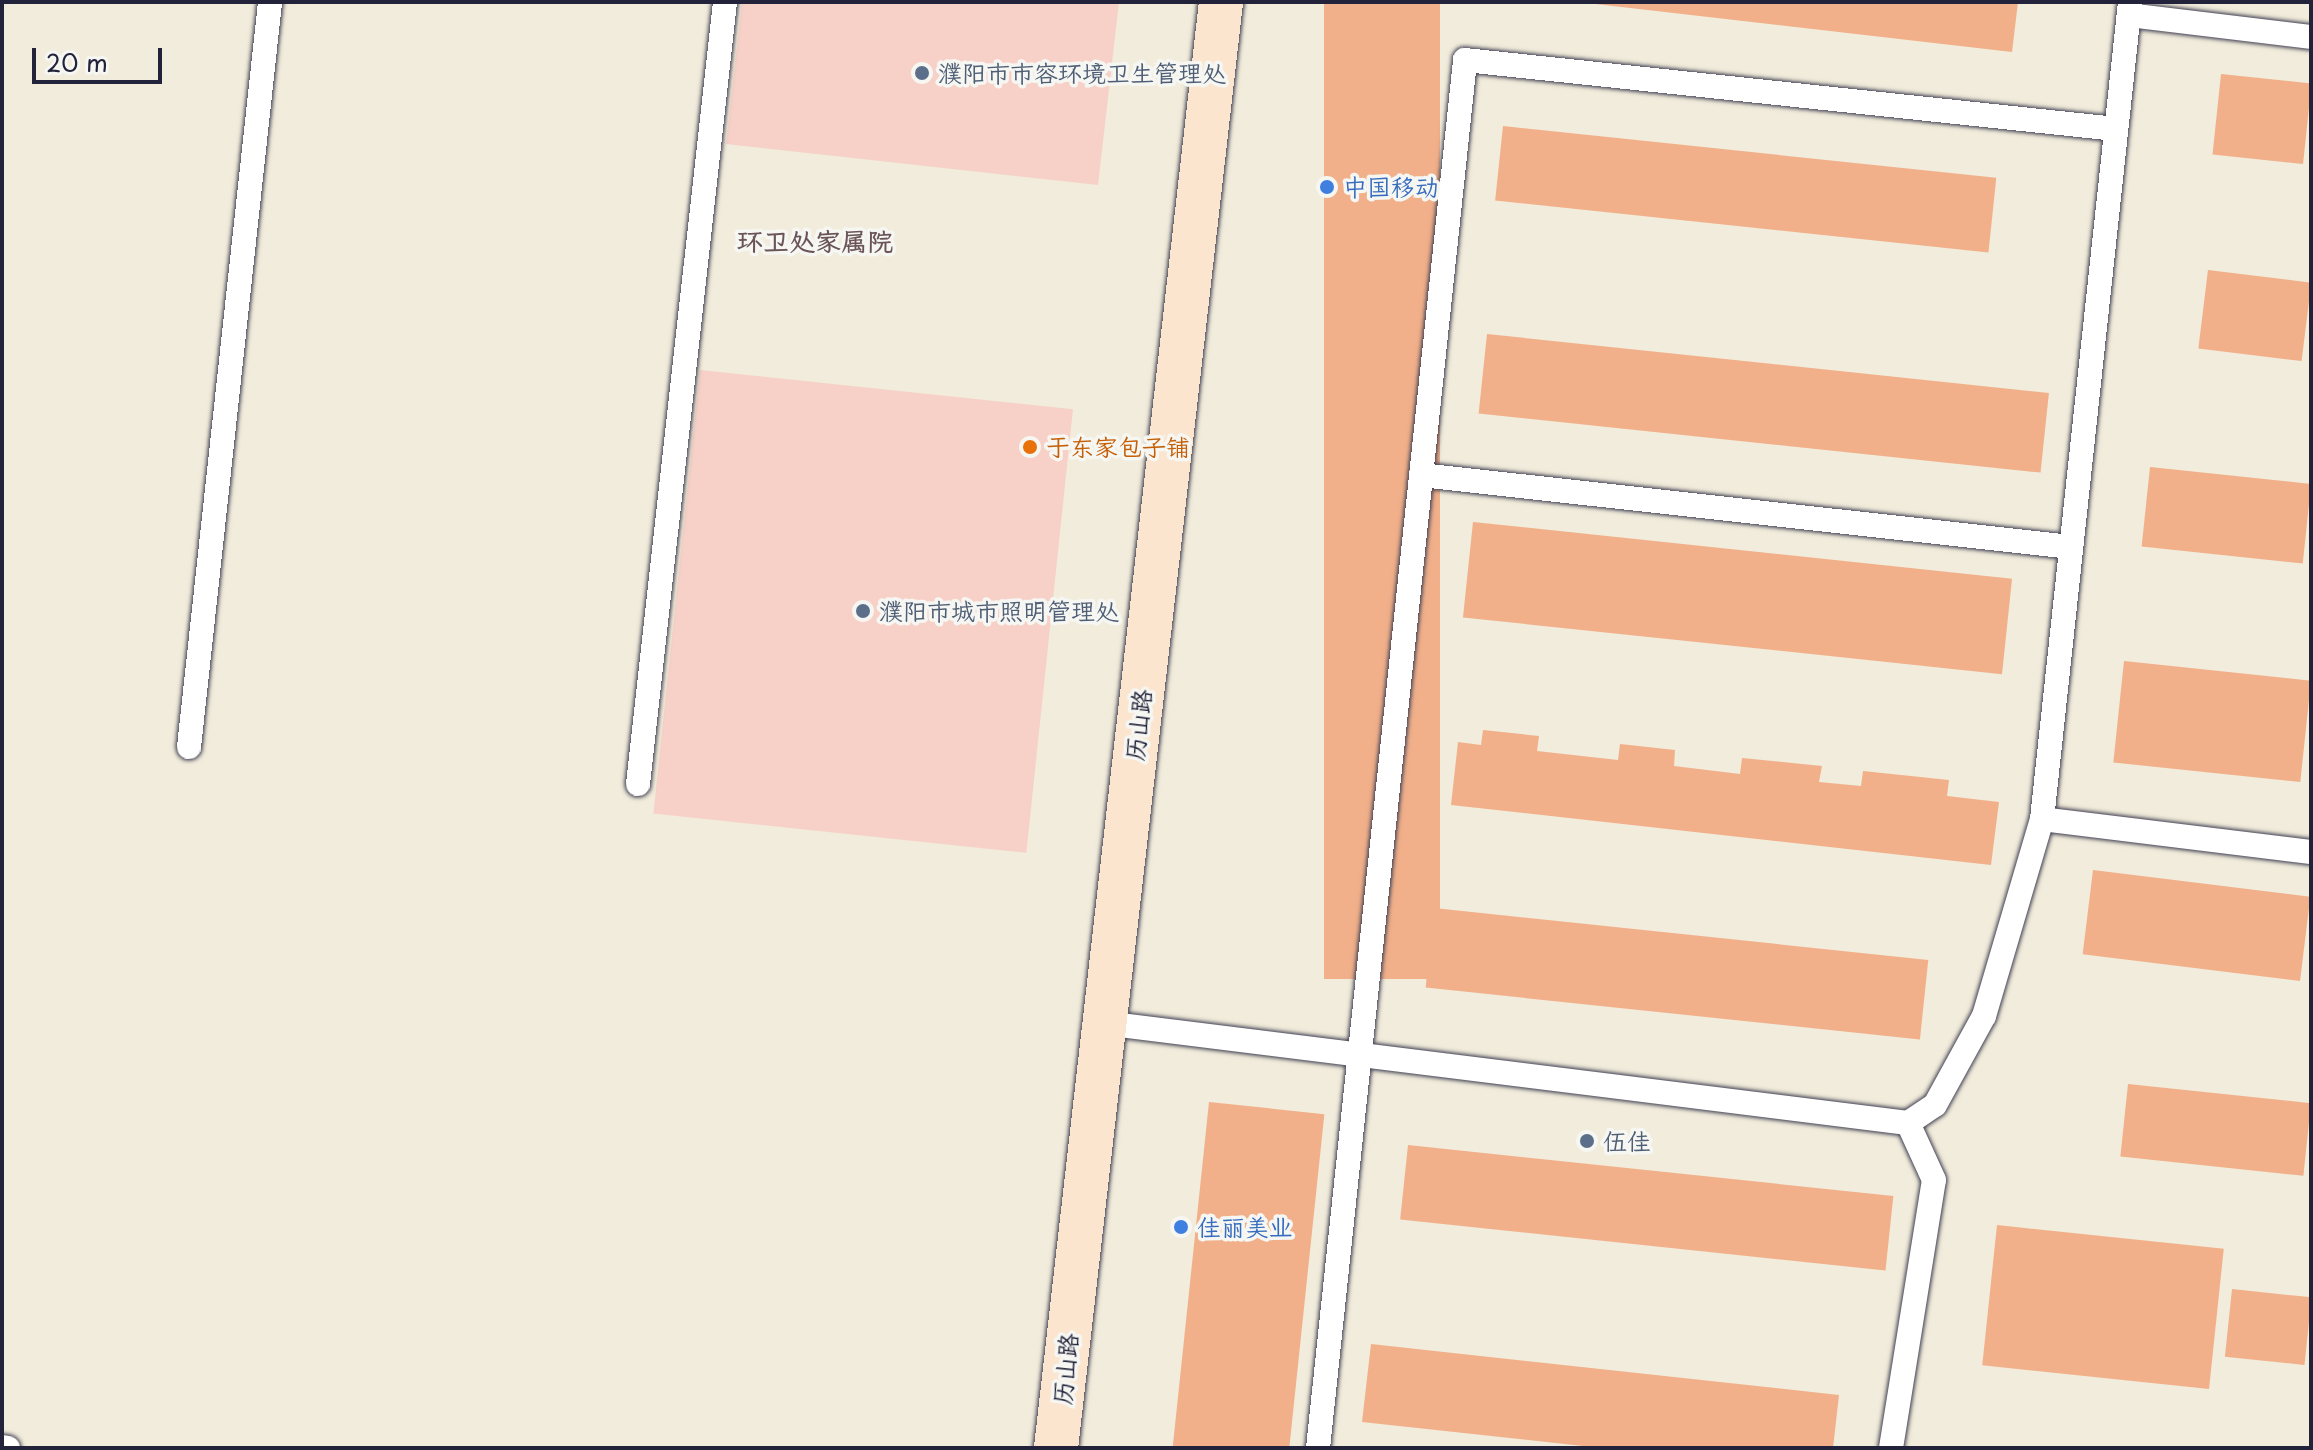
<!DOCTYPE html>
<meta charset="utf-8">
<style>
body{margin:0}
#map{position:relative;width:2313px;height:1450px;overflow:hidden;background:#f1ecdb;font-family:"Playpen Sans","LXGW WenKai TC",sans-serif}
div>[style]{position:absolute}
[style*='--x']{left:calc(var(--x)*1px);top:calc(var(--y)*1px);width:calc(var(--w)*1px);rotate:calc(var(--a)*1deg)}
.built>*{inset:0;background:#f7d1c7;transform-origin:0 0}
.building>*{inset:0;background:#f1b08a;transform-origin:0 0}
.roads{filter:drop-shadow(0 0 2px #414053) drop-shadow(0 0 2px #414053)}
.lane>*{height:24px;margin:-12px;padding:0 12px;transform-origin:12px;border-radius:12px;background:#fff}
.secondary>*{height:44px;margin:-22px;padding:0 22px;transform-origin:22px;border-radius:22px;background:#fbe5cf}
.dots>*{width:22px;height:22px;translate:-50% -50%;box-sizing:border-box;border:4px solid #f6f6f2;border-radius:50%}
span{translate:-50% -50%;white-space:nowrap;text-align:center;line-height:1.15;-webkit-text-stroke:7px #f6f6f2;paint-order:stroke}
.service-label{font-size:24px;color:#4e5e75}
.left{translate:0 -50%;text-align:left}
.shop-label{font-size:24px;color:#366cbe}
.food-label{font-size:24px;color:#c56008}
.street-label{font-size:24px;color:#22223b}
.neighbourhood-label{font-size:26px;color:#6a5457;font-weight:700}
.frame{position:absolute;inset:0;border:4px solid #22223b;pointer-events:none}
.scale{position:absolute;left:32px;top:48px;width:130px;height:36px;box-sizing:border-box;border:4px solid #22223b;border-top:0;padding-left:10px;font-size:24px;line-height:28px;white-space:nowrap;color:#22223b;-webkit-text-stroke:6px #f6f6f2;paint-order:stroke}
</style>
<div id="map">
<div class="built">
<i style="clip-path:polygon(742px 2px,1119px 2px,1098px 185px,726px 144px)"></i>
<i style="left:700px;top:370px;width:375px;height:446px;rotate:6deg"></i>
</div>
<div class="building">
<i style="left:1324px;top:2px;width:116px;height:977px"></i>
<i style="clip-path:polygon(1578px 2px,2018px 2px,2012px 52px)"></i>
<i style="left:2221px;top:74px;width:91px;height:81px;rotate:6deg"></i>
<i style="left:1503px;top:126px;width:496px;height:75px;rotate:6deg"></i>
<i style="left:2208px;top:270px;width:104px;height:79px;rotate:7deg"></i>
<i style="left:1487px;top:334px;width:565px;height:80px;rotate:6deg"></i>
<i style="left:2150px;top:467px;width:162px;height:80px;rotate:6deg"></i>
<i style="left:1473px;top:522px;width:542px;height:96px;rotate:6deg"></i>
<i style="left:2124px;top:661px;width:188px;height:102px;rotate:6deg"></i>
<i style="clip-path:polygon(1483px 730px,1539px 736px,1537px 751px,1618px 760px,1620px 744px,1675px 750px,1674px 766px,1740px 774px,1742px 758px,1822px 766px,1819px 782px,1861px 786px,1863px 771px,1949px 780px,1947px 796px,1999px 802px,1991px 865px,1451px 805px,1458px 742px,1481px 745px)"></i>
<i style="left:2093px;top:870px;width:219px;height:85px;rotate:7deg"></i>
<i style="left:1434px;top:908px;width:497px;height:80px;rotate:6deg"></i>
<i style="left:2128px;top:1084px;width:184px;height:73px;rotate:6deg"></i>
<i style="left:1209px;top:1102px;width:116px;height:348px;rotate:6deg"></i>
<i style="left:1408px;top:1145px;width:488px;height:75px;rotate:6deg"></i>
<i style="left:1997px;top:1225px;width:228px;height:141px;rotate:6deg"></i>
<i style="left:2232px;top:1289px;width:80px;height:68px;rotate:6deg"></i>
<i style="clip-path:polygon(1371px 1344px,1839px 1395px,1833px 1448px,1601px 1448px,1362px 1422px)"></i>
</div>
<div class="roads">
<div class="lane">
<i style="--x:2129;--y:15;--w:183;--a:6.9"></i>
<i style="--x:1421;--y:475;--w:654;--a:6.32"></i>
<i style="--x:189;--y:747;--w:749;--a:-83.79"></i>
<i style="--x:638;--y:784;--w:787;--a:-83.65"></i>
<i style="--x:2042;--y:819;--w:271;--a:7"></i>
<i style="--x:1104;--y:1023;--w:810;--a:7.09"></i>
<i style="--x:1908;--y:1123;--w:32;--a:-34"></i>
<i style="--x:1935;--y:1105;--w:102;--a:-61.2"></i>
<i style="--x:1984;--y:1016;--w:205;--a:-73.6"></i>
<i style="--x:2042;--y:819;--w:822;--a:-83.85"></i>
<i style="--x:2;--y:1447;--w:6;--a:9"></i>
<i style="--x:1318;--y:1448;--w:1396;--a:-83.95"></i>
<i style="--x:1465;--y:60;--w:655;--a:6.05"></i>
<i style="--x:1891;--y:1448;--w:271;--a:-80.9"></i>
<i style="--x:1934;--y:1180;--w:63;--a:-114.5"></i>
</div>
<div class="secondary">
<i style="--x:1056;--y:1448;--w:1455;--a:-83.49"></i>
</div>
</div>
<div class="dots">
<i style="left:922px;top:73px;background:#5c6f8a"></i>
<i style="left:1327px;top:187px;background:#3f7fe0"></i>
<i style="left:1030px;top:447px;background:#e8710a"></i>
<i style="left:863px;top:611px;background:#5c6f8a"></i>
<i style="left:1587px;top:1141px;background:#5c6f8a"></i>
<i style="left:1181px;top:1227px;background:#3f7fe0"></i>
</div>
<div class="service-label">
<span class="left" style="left:938px;top:73px">濮阳市市容环境卫生管理处</span>
<span class="left" style="left:879px;top:611px">濮阳市城市照明管理处</span>
<span class="left" style="left:1603px;top:1141px">伍佳</span>
</div>
<div class="shop-label">
<span class="left" style="left:1343px;top:187px">中国移动</span>
<span class="left" style="left:1197px;top:1227px">佳丽美业</span>
</div>
<div class="food-label">
<span class="left" style="left:1046px;top:447px">于东家包子铺</span>
</div>
<div class="street-label">
<span style="left:1138px;top:725px;rotate:-83deg">历山路</span>
<span style="left:1065px;top:1369px;rotate:-84deg">历山路</span>
</div>
<div class="neighbourhood-label">
<span style="left:815px;top:241px">环卫处家属院</span>
</div>
<div class="frame"></div>
<div class="scale">20 m</div>
</div>
